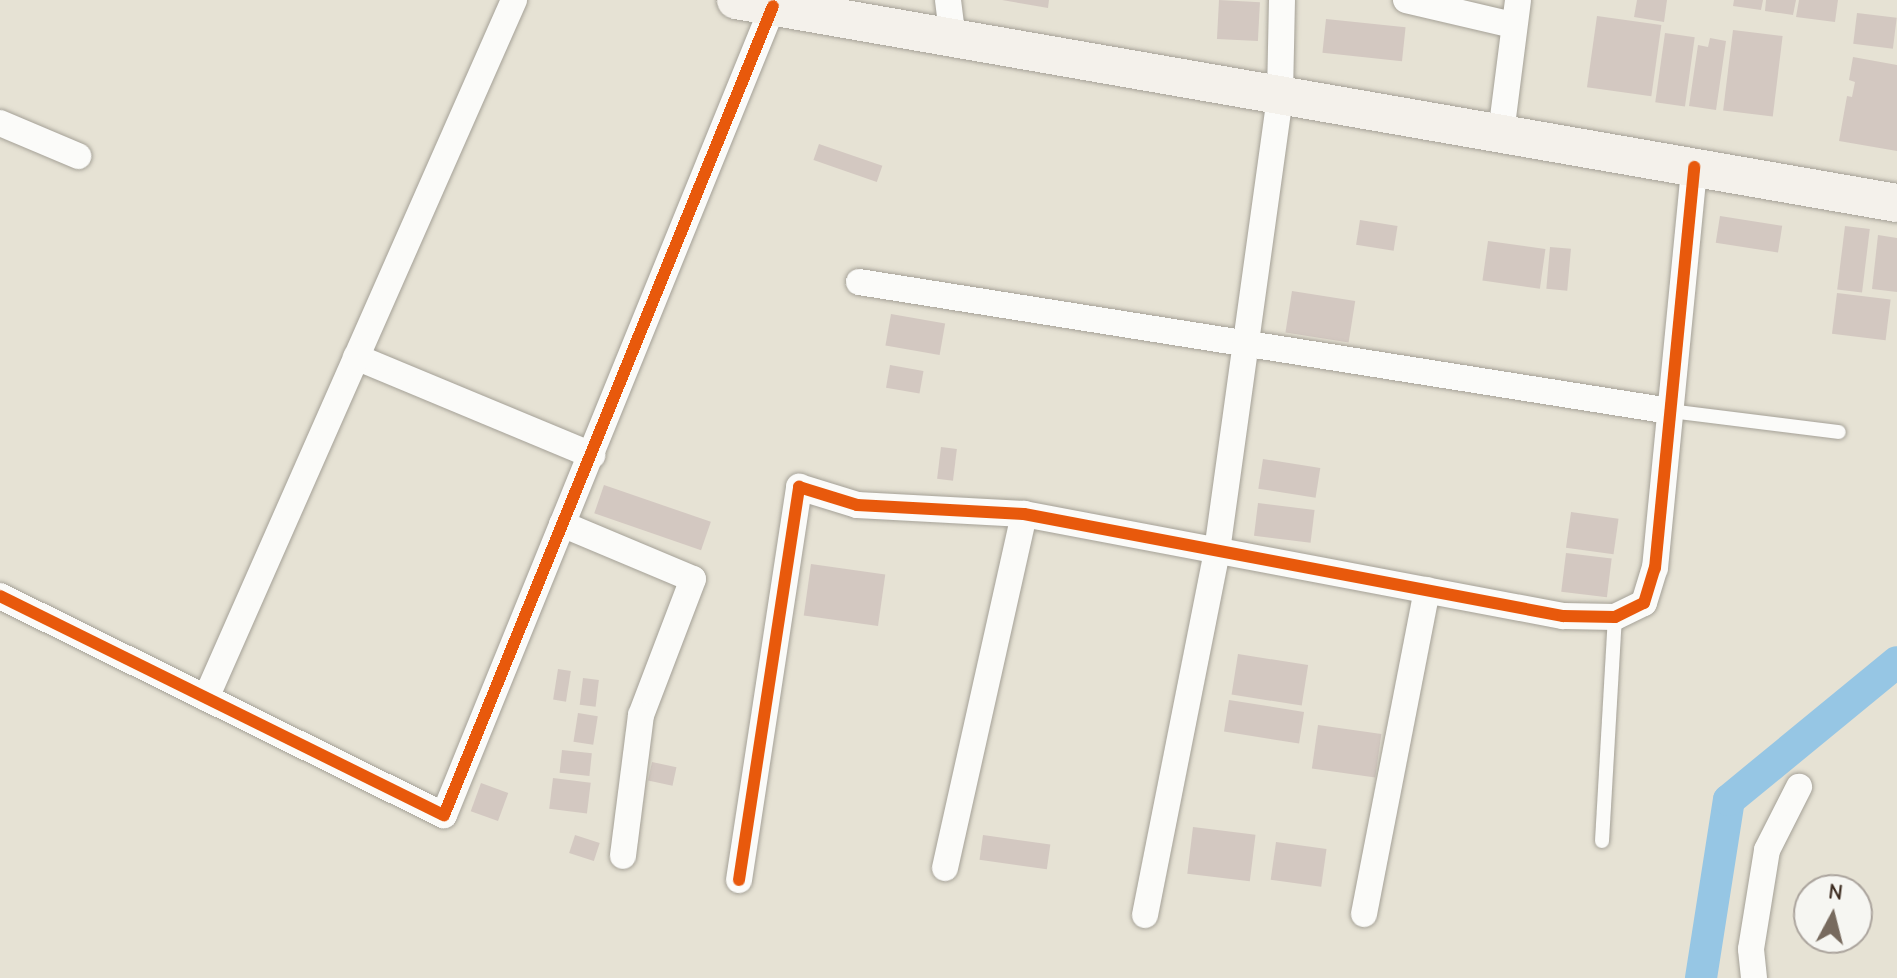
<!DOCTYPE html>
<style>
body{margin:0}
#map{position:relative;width:1897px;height:978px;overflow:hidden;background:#e6e2d4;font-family:"Comic Neue",sans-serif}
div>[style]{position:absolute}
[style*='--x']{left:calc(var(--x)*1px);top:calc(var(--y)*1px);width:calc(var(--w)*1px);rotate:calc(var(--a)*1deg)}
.canal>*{height:32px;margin:-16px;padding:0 16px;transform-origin:16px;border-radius:16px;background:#96c6e4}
.building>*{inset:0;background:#d3c8c1;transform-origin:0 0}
.roads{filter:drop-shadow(0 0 2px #a5a197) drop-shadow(0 0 2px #a5a197)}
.lane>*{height:14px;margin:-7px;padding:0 7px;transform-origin:7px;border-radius:7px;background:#fbfbf9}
.street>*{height:26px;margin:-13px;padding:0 13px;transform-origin:13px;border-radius:13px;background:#fbfbf9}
.secondary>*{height:38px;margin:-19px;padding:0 19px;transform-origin:19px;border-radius:19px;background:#f4f1eb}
.cycleway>*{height:12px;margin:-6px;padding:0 6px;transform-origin:6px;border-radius:6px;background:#e8590c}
span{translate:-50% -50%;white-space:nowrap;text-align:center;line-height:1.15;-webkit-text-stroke:6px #f6f6f2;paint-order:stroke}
.north{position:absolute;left:1793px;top:874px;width:80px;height:80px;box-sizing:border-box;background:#f6f6f2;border:2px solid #aba49d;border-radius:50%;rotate:7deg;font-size:22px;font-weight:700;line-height:32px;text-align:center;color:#3b2a1e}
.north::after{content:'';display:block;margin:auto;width:28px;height:36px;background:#776a5e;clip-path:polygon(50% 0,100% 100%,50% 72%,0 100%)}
</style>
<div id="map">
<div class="canal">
<i style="--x:1701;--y:978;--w:180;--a:-81.1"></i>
<i style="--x:1729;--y:800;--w:217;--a:-39.4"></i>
</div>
<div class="building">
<i style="clip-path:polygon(1002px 0,1049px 0,1048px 8px)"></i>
<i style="left:1219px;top:0;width:41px;height:39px;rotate:3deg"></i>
<i style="clip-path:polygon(1637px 0,1667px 0,1664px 22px,1634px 17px)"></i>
<i style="clip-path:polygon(1734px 0,1763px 0,1761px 10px,1733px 6px)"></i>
<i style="clip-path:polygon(1766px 0,1796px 0,1793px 15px,1765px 11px)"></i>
<i style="clip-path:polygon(1799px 0,1838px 0,1835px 22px,1796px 17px)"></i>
<i style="left:1857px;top:13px;width:40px;height:31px;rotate:7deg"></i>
<i style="left:1597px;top:16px;width:65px;height:72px;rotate:8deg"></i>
<i style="left:1326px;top:19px;width:80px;height:34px;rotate:6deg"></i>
<i style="left:1733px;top:30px;width:50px;height:81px;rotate:7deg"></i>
<i style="left:1665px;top:33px;width:30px;height:70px;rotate:8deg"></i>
<i style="clip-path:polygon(1710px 38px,1726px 41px,1716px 110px,1689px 106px,1698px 45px,1708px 47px)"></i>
<i style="clip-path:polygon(1853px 57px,1897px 65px,1897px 151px,1839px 141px,1847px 96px,1852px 97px,1855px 82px,1849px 80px)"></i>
<i style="left:819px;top:144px;width:67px;height:17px;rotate:19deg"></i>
<i style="left:1720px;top:216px;width:63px;height:27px;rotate:9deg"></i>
<i style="left:1360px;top:220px;width:38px;height:25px;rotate:9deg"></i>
<i style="left:1845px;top:226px;width:25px;height:64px;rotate:7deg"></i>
<i style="clip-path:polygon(1878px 235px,1897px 238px,1897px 292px,1872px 289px)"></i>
<i style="left:1488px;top:241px;width:58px;height:40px;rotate:8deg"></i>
<i style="left:1550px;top:247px;width:21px;height:42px;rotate:5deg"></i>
<i style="left:1292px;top:291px;width:64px;height:42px;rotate:9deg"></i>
<i style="left:1837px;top:293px;width:54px;height:41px;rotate:7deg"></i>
<i style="left:891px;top:314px;width:55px;height:32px;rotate:10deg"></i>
<i style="left:890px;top:365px;width:34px;height:23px;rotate:10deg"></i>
<i style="left:941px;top:447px;width:16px;height:32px;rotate:7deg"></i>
<i style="left:1263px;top:459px;width:58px;height:30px;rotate:9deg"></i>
<i style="left:604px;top:485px;width:113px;height:30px;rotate:19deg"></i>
<i style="left:1258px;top:503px;width:57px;height:33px;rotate:7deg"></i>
<i style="left:1571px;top:512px;width:48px;height:36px;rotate:8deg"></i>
<i style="left:1566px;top:553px;width:46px;height:39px;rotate:7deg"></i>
<i style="left:811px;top:564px;width:75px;height:52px;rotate:8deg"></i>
<i style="left:1238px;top:654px;width:71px;height:41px;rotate:9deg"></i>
<i style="left:558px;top:669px;width:13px;height:31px;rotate:9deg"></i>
<i style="left:583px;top:678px;width:16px;height:27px;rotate:7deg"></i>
<i style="left:1229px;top:700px;width:76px;height:32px;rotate:9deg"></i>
<i style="left:578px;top:713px;width:20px;height:29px;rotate:9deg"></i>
<i style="left:1318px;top:725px;width:64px;height:44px;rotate:8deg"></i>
<i style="left:562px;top:750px;width:30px;height:23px;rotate:6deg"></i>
<i style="left:652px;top:762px;width:25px;height:19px;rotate:12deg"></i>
<i style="left:553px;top:778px;width:38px;height:31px;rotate:7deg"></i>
<i style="left:481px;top:783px;width:29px;height:30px;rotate:20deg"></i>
<i style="left:1193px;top:827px;width:63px;height:47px;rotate:7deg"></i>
<i style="left:575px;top:835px;width:26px;height:19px;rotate:18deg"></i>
<i style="left:983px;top:835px;width:68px;height:25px;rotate:8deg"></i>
<i style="left:1276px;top:842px;width:51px;height:38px;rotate:8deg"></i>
</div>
<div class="roads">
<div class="lane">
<i style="--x:1670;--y:411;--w:170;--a:7.1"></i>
<i style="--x:1602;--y:841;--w:224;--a:-86.7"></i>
</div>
<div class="street">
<i style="--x:948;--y:0;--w:38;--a:83"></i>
<i style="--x:1406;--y:0;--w:110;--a:13.2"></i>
<i style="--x:0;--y:123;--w:85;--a:22.9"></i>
<i style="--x:1501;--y:133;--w:134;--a:-82.7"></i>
<i style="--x:859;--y:282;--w:821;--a:9.04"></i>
<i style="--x:356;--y:357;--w:256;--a:22.6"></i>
<i style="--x:562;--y:524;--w:142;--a:22.8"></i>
<i style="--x:693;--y:579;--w:146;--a:110.9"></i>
<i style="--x:641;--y:715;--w:142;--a:97.3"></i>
<i style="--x:0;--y:596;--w:495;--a:26.3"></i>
<i style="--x:444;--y:815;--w:873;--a:-67.87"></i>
<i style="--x:206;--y:698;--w:763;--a:-66.19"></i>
<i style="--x:945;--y:868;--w:363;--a:-77.4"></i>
<i style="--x:739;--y:880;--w:398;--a:-81.3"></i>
<i style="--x:799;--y:487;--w:61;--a:17.2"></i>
<i style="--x:857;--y:505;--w:167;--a:3.1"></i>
<i style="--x:1024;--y:514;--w:549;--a:10.72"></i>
<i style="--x:1563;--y:616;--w:52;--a:1.1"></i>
<i style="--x:1615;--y:617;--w:32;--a:-26"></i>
<i style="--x:1644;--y:603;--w:37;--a:-73"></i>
<i style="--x:1655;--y:568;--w:403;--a:-84.4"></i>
<i style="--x:1364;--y:914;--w:330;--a:-79"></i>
<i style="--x:1145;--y:915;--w:371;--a:-78.8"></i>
<i style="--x:1217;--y:551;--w:460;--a:-82.1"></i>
<i style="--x:1280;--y:95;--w:95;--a:-88.8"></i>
<i style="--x:1754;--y:978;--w:29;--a:-96"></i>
<i style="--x:1751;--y:949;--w:100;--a:-80.8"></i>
<i style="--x:1767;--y:850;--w:71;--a:-63.1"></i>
</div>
<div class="secondary">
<i style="--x:736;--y:0;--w:1179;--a:9.92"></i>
</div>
</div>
<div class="cycleway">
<i style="--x:0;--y:596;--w:495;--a:26.3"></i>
<i style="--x:444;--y:815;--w:873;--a:-67.87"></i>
<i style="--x:739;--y:880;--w:398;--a:-81.3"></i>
<i style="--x:799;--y:487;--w:61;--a:17.2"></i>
<i style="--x:857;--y:505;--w:167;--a:3.1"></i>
<i style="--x:1024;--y:514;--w:549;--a:10.72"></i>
<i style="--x:1563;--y:616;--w:52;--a:1.1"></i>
<i style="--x:1615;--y:617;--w:32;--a:-26"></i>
<i style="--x:1644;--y:603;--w:37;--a:-73"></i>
<i style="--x:1655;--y:568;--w:403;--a:-84.4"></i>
</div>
<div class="north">N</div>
</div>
